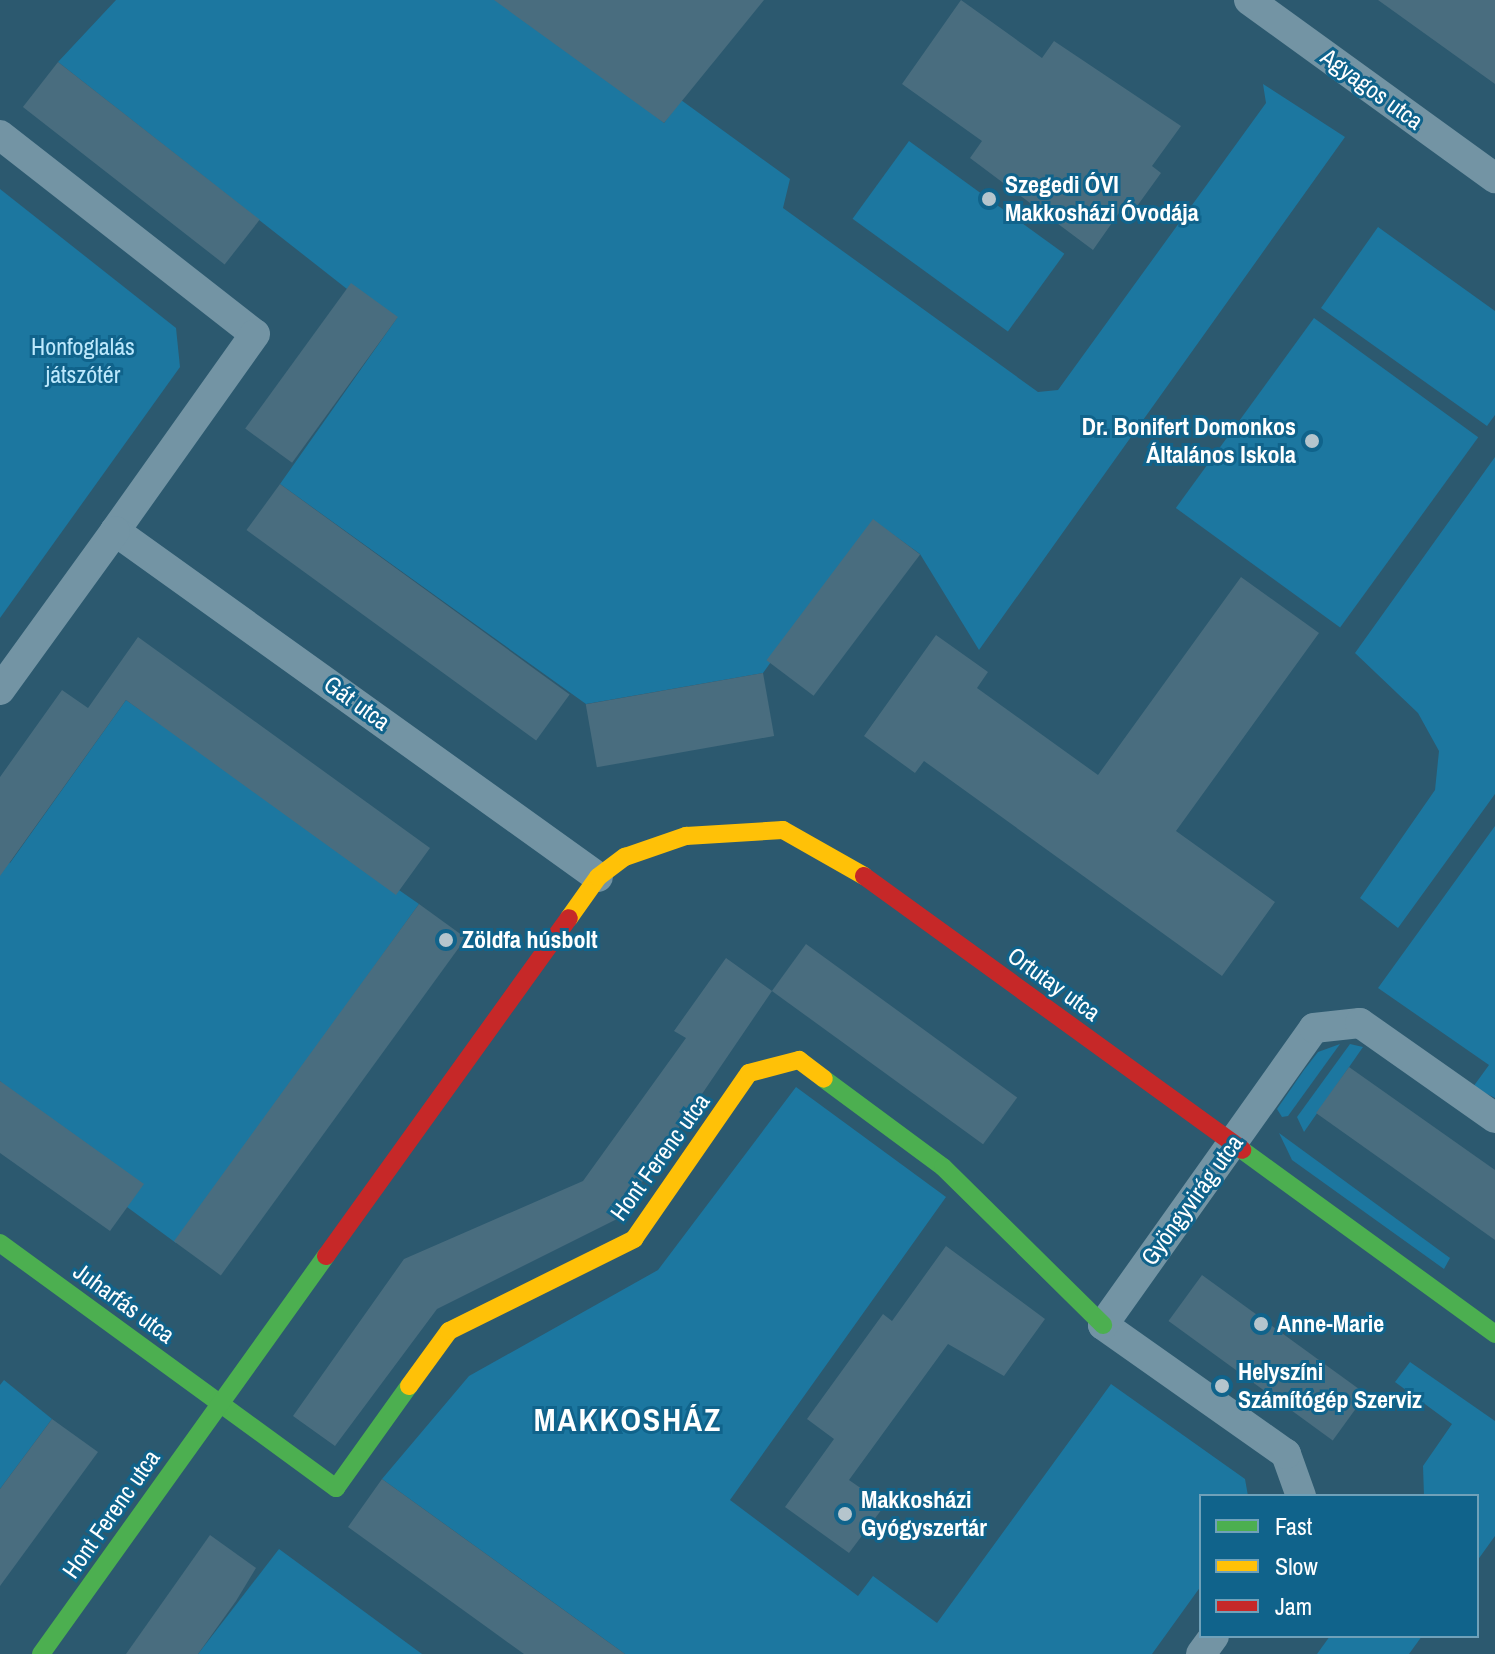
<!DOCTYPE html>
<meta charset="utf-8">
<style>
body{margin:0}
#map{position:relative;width:1495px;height:1654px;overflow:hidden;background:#2c596f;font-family:"Archivo Narrow",sans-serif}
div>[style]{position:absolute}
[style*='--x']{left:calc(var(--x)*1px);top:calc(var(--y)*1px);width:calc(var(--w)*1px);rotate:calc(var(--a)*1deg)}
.green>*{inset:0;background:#1c77a0;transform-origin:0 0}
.building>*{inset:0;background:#496d7f;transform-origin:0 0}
.street>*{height:30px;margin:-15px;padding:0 15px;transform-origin:15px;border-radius:15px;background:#7394a4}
.fast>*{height:18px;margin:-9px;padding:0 9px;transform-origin:9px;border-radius:9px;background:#4caf50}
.slow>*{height:18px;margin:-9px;padding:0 9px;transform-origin:9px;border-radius:9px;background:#ffc107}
.jam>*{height:18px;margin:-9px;padding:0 9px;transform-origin:9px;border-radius:9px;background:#c62828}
.dots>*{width:22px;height:22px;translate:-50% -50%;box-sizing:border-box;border:4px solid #10638b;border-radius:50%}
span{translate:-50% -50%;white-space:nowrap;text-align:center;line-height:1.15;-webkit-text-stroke:6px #10638b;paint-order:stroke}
.street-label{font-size:24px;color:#fff}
.poi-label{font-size:24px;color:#fff;font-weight:700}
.left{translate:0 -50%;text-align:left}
.right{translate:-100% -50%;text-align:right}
.park-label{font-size:24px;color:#bde9fd}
.district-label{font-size:32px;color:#fff;font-weight:700;letter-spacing:2px}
.legend{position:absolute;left:1199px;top:1494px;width:280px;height:144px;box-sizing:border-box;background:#10638b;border:2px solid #70a1b9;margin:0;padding:10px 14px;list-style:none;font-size:24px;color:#fff}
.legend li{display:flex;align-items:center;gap:16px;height:40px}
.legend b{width:40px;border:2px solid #70a1b9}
</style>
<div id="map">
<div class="green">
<i style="clip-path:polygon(116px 0,514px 0,664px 123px,681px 100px,790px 179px,783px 208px,1038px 392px,1058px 390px,1266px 103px,1263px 84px,1345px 137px,979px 650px,920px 554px,873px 520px,763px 673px,586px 704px,280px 484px,397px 318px,347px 289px,58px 62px)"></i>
<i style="left:909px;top:141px;width:192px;height:96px;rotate:36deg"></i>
<i style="clip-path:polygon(0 189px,176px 328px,180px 367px,0 618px)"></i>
<i style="clip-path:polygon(1378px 227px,1495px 311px,1495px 415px,1487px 426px,1321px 308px)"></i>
<i style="left:1314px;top:318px;width:203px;height:235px;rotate:36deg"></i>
<i style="clip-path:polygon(1495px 457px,1495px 794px,1398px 928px,1360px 898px,1435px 790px,1439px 751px,1418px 713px,1355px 653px)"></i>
<i style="clip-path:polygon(126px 700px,419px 904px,176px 1243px,127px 1207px,0 1081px,0 857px,10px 863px)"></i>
<i style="clip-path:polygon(1495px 826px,1495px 1098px,1473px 1087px,1489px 1065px,1378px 988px)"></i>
<i style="clip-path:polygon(1340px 1044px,1288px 1116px,1282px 1117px,1277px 1109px,1304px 1070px,1318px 1052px)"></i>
<i style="clip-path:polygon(1350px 1044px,1363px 1047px,1304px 1132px,1297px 1117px)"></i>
<i style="clip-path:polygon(796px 1087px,946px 1197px,730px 1500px,858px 1596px,873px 1576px,937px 1623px,1111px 1384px,1245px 1479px,1248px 1496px,1201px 1496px,1201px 1586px,1152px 1654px,625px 1654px,382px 1479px,469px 1376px,658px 1270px)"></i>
<i style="clip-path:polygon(1279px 1133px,1450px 1258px,1444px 1269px,1292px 1160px)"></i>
<i style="clip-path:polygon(1410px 1362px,1495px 1421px,1495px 1536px,1477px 1561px,1477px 1496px,1424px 1496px,1423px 1466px,1452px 1424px,1395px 1382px)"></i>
<i style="clip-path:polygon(4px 1380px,52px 1419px,0 1489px,0 1385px)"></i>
<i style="clip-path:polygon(279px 1549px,422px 1654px,198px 1654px)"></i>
<i style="clip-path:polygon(1330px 1636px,1422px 1636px,1409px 1654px,1317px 1654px)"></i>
</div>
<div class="building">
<i style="clip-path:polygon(494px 0,764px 0,664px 123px)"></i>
<i style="clip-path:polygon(961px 0,1042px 58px,1054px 41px,1181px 126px,1152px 166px,1161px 173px,1127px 220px,1119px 213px,1093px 250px,970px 158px,982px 141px,902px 84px)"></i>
<i style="clip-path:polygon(1378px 0,1495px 0,1495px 84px)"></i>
<i style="left:58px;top:62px;width:256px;height:57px;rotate:38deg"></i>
<i style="left:351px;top:283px;width:58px;height:180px;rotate:36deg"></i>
<i style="left:280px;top:484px;width:358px;height:57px;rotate:36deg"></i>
<i style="left:873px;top:519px;width:59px;height:177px;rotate:37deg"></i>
<i style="clip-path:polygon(1241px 577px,1319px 633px,1176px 831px,1275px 902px,1222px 976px,924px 761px,915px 773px,864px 736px,936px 635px,988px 672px,977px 688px,1098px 775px)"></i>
<i style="clip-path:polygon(138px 637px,430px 848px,396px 895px,126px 700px,0 876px,0 777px,62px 690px,88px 708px)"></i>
<i style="left:763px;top:673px;width:64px;height:180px;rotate:80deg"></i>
<i style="left:419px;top:904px;width:58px;height:417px;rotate:36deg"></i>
<i style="left:806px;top:944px;width:261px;height:58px;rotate:36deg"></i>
<i style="clip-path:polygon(726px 958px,772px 991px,617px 1219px,437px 1309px,335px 1446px,293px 1416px,404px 1259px,583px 1181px,686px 1038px,674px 1031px)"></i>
<i style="clip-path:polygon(1349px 1067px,1495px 1170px,1495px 1240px,1316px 1113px)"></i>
<i style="clip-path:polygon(0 1081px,144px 1184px,110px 1231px,0 1153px)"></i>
<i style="clip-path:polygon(946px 1246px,1045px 1319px,1004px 1376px,948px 1344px,849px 1480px,885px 1505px,849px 1553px,785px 1507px,834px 1439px,807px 1419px,883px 1314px,892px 1321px)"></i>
<i style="left:1202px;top:1275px;width:203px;height:57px;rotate:36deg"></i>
<i style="clip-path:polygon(52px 1419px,98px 1452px,0 1586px,0 1489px)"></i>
<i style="clip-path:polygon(382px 1479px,522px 1580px,625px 1654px,524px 1654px,488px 1628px,348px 1527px)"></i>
<i style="clip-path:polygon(210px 1535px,256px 1568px,236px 1601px,198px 1654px,126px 1654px)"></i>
</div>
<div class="street">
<i style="--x:1249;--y:0;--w:304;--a:35.9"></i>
<i style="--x:0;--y:135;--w:323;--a:38"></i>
<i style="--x:255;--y:334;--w:242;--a:125.4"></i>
<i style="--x:115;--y:531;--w:594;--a:35.62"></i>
<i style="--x:0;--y:690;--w:196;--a:-54.1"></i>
<i style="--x:1301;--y:1496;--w:45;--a:-109.7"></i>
<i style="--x:1286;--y:1454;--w:224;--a:-144.8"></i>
<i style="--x:1103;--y:1325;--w:364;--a:-54.6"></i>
<i style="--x:1314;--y:1028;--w:46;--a:-6.2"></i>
<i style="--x:1360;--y:1023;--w:165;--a:35.1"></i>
<i style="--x:1201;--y:1654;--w:22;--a:-54"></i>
</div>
<div class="fast">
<i style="--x:824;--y:1079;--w:148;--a:36.5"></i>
<i style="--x:943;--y:1167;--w:225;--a:44.6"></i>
<i style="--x:1242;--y:1150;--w:313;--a:36"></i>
<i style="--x:0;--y:1243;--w:416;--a:36.1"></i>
<i style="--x:336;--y:1488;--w:125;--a:-54.4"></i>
<i style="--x:41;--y:1654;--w:490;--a:-54.4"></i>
</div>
<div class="slow">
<i style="--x:569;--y:918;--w:50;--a:-54.7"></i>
<i style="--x:598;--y:877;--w:34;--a:-37"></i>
<i style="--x:625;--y:857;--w:65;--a:-19"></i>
<i style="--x:686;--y:836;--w:97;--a:-3.5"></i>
<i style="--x:783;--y:830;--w:93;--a:29.6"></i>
<i style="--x:409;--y:1386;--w:68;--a:-54"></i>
<i style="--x:449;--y:1331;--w:207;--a:-26.4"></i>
<i style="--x:634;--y:1239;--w:202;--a:-55.3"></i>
<i style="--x:749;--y:1073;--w:52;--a:-14.6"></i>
<i style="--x:799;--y:1060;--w:31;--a:37"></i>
</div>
<div class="jam">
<i style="--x:864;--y:876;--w:467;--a:35.9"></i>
<i style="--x:326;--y:1256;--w:416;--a:-54.3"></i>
</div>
<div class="dots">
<i style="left:989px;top:199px;background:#b5c5cd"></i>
<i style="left:1312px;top:441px;background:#b5c5cd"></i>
<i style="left:446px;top:940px;background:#b5c5cd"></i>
<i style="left:1261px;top:1324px;background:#b5c5cd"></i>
<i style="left:1222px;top:1386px;background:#b5c5cd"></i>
<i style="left:845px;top:1514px;background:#b5c5cd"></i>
</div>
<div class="street-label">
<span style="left:1372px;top:89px;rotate:36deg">Agyagos utca</span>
<span style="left:357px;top:703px;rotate:36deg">Gát utca</span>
<span style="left:1054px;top:984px;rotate:36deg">Ortutay utca</span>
<span style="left:660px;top:1157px;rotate:-54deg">Hont Ferenc utca</span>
<span style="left:1192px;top:1200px;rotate:-54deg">Gyöngyvirág utca</span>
<span style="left:124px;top:1303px;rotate:36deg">Juharfás utca</span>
<span style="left:111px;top:1514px;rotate:-55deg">Hont Ferenc utca</span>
</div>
<div class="poi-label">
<span class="left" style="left:1005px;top:199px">Szegedi ÓVI<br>Makkosházi Óvodája</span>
<span class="right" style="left:1296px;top:441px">Dr. Bonifert Domonkos<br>Általános Iskola</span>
<span class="left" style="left:462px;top:940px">Zöldfa húsbolt</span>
<span class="left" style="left:1277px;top:1324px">Anne-Marie</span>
<span class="left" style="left:1238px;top:1386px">Helyszíni<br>Számítógép Szerviz</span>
<span class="left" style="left:861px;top:1514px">Makkosházi<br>Gyógyszertár</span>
</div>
<div class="park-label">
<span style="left:83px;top:361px">Honfoglalás<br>játszótér</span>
</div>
<div class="district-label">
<span style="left:628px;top:1420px">MAKKOSHÁZ</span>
</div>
<ul class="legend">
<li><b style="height:10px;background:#4caf50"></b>Fast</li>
<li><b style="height:10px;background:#ffc107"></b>Slow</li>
<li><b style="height:10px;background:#c62828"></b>Jam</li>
</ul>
</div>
